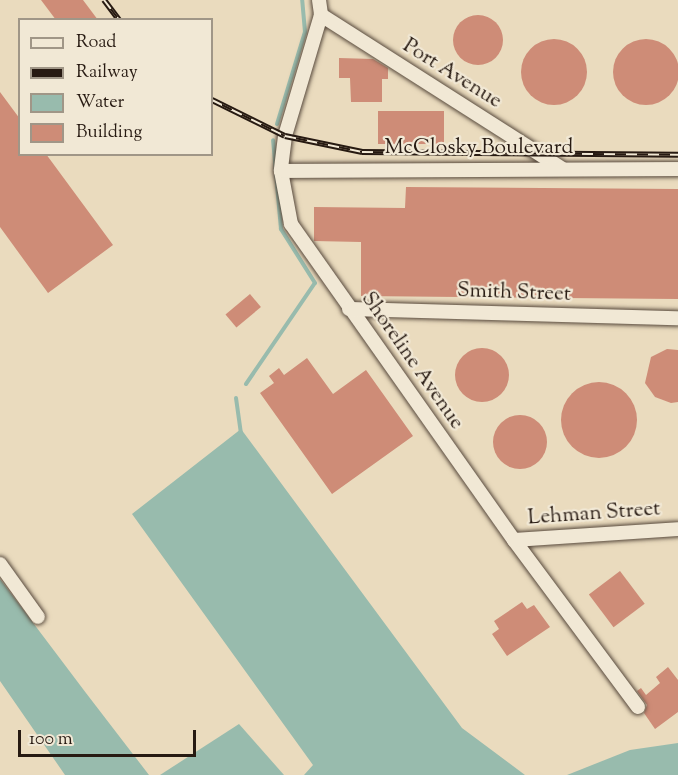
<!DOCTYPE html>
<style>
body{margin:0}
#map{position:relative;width:678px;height:775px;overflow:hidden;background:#eadbbe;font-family:"Sorts Mill Goudy",serif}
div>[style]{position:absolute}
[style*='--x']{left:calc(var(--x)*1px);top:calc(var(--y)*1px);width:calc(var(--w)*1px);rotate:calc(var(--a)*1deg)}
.water>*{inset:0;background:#98bbad}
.stream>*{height:4px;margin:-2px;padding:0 2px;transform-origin:2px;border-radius:2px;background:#98bbad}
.building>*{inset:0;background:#ce8c77;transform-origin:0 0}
.round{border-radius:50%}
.roads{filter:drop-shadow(0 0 2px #584a3d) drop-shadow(0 0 2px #584a3d)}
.minor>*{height:14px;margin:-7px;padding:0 7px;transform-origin:7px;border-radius:7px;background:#f1e8d5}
.rail>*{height:6px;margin-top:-3px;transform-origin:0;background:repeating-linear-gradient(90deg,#f1e8d5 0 11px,#271a12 0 22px);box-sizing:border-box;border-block:2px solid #271a12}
span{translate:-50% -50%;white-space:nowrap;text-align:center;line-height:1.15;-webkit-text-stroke:4.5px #f1e8d5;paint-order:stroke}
.street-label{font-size:21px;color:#271a12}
.legend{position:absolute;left:18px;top:18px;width:195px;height:138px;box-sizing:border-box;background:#f1e8d5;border:2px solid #a09687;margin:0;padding:8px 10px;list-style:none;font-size:18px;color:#271a12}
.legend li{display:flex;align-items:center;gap:12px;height:30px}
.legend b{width:30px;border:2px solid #a09687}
.scale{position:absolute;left:18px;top:730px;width:178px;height:27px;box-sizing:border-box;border:3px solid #271a12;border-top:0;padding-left:8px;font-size:18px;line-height:21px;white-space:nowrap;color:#271a12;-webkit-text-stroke:4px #f1e8d5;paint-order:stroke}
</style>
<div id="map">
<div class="water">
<i style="clip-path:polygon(241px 429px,462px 728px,525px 775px,304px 775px,313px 765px,132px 514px)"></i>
<i style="clip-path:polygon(0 579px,86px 693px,149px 775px,65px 775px,0 681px)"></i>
<i style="clip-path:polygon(239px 724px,284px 775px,160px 775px)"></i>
<i style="clip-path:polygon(678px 743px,678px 775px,567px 775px,630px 750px)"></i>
</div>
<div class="stream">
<i style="--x:277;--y:124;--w:96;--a:-73.1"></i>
<i style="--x:305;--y:32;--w:32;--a:-95"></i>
<i style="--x:246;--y:384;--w:122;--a:-55.7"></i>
<i style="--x:315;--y:283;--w:64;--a:-122.2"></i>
<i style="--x:281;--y:229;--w:89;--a:-95.1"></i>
<i style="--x:236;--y:398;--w:35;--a:82"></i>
</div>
<div class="building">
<i style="clip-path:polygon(41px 0,83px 0,98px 20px,56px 20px)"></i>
<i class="round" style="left:453px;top:15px;width:50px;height:50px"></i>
<i class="round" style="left:613px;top:39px;width:66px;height:66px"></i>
<i class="round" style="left:521px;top:39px;width:66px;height:66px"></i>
<i style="clip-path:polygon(339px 58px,373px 59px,388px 68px,388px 79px,382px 79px,382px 102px,351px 102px,350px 78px,339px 78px)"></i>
<i style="clip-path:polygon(0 92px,20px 119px,20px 154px,46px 154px,113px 245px,48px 293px,0 227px)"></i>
<i style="left:378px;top:111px;width:66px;height:33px"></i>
<i style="clip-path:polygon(406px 187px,678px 189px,678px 299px,361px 296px,361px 242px,314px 241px,314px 207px,405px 208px)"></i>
<i style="left:250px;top:294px;width:17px;height:32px;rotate:50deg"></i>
<i class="round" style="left:455px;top:348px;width:54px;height:54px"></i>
<i style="clip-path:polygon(667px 349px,678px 350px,678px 402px,671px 403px,655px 397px,645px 383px,651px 357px)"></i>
<i style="clip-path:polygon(307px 358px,333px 394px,366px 370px,413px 436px,332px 494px,260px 393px,274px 383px,269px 376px,279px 368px,284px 375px)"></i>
<i class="round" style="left:561px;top:382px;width:76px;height:76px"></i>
<i class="round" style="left:493px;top:415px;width:54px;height:54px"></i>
<i style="left:620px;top:571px;width:41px;height:39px;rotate:53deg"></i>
<i style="clip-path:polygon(522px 602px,527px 609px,534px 605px,550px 627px,507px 656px,492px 634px,499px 629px,494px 621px)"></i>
<i style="clip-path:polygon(668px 667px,678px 680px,678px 712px,655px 729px,644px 713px,647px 705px,637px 691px,641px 688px,646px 695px,660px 683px,656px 677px)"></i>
</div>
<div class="roads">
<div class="minor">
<i style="--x:319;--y:0;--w:15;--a:82"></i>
<i style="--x:321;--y:15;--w:126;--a:106.6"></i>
<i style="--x:285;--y:136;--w:35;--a:97"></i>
<i style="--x:281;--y:171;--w:54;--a:79.3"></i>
<i style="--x:291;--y:224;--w:387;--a:54.8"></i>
<i style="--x:514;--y:540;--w:208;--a:53.4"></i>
<i style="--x:321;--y:15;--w:285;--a:32.5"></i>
<i style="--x:281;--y:171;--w:397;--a:-0.3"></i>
<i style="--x:349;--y:309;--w:329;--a:1.6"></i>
<i style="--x:514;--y:540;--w:164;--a:-3.8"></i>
<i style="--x:0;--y:564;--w:65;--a:54.4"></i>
</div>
</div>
<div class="rail">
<i style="--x:104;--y:0;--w:25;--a:53"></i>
<i style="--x:212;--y:100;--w:81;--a:26.3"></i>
<i style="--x:285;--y:136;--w:79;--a:11.7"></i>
<i style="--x:362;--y:152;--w:316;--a:0.5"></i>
</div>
<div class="street-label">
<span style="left:452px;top:74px;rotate:32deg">Port Avenue</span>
<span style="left:479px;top:148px">McClosky Boulevard</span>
<span style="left:514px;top:293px;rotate:2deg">Smith Street</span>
<span style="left:412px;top:361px;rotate:55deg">Shoreline Avenue</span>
<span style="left:594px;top:514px;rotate:-4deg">Lehman Street</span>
</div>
<ul class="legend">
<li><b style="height:8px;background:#f1e8d5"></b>Road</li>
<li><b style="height:8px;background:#271a12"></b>Railway</li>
<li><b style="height:16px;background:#98bbad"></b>Water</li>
<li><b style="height:16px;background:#ce8c77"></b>Building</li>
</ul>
<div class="scale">100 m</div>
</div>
